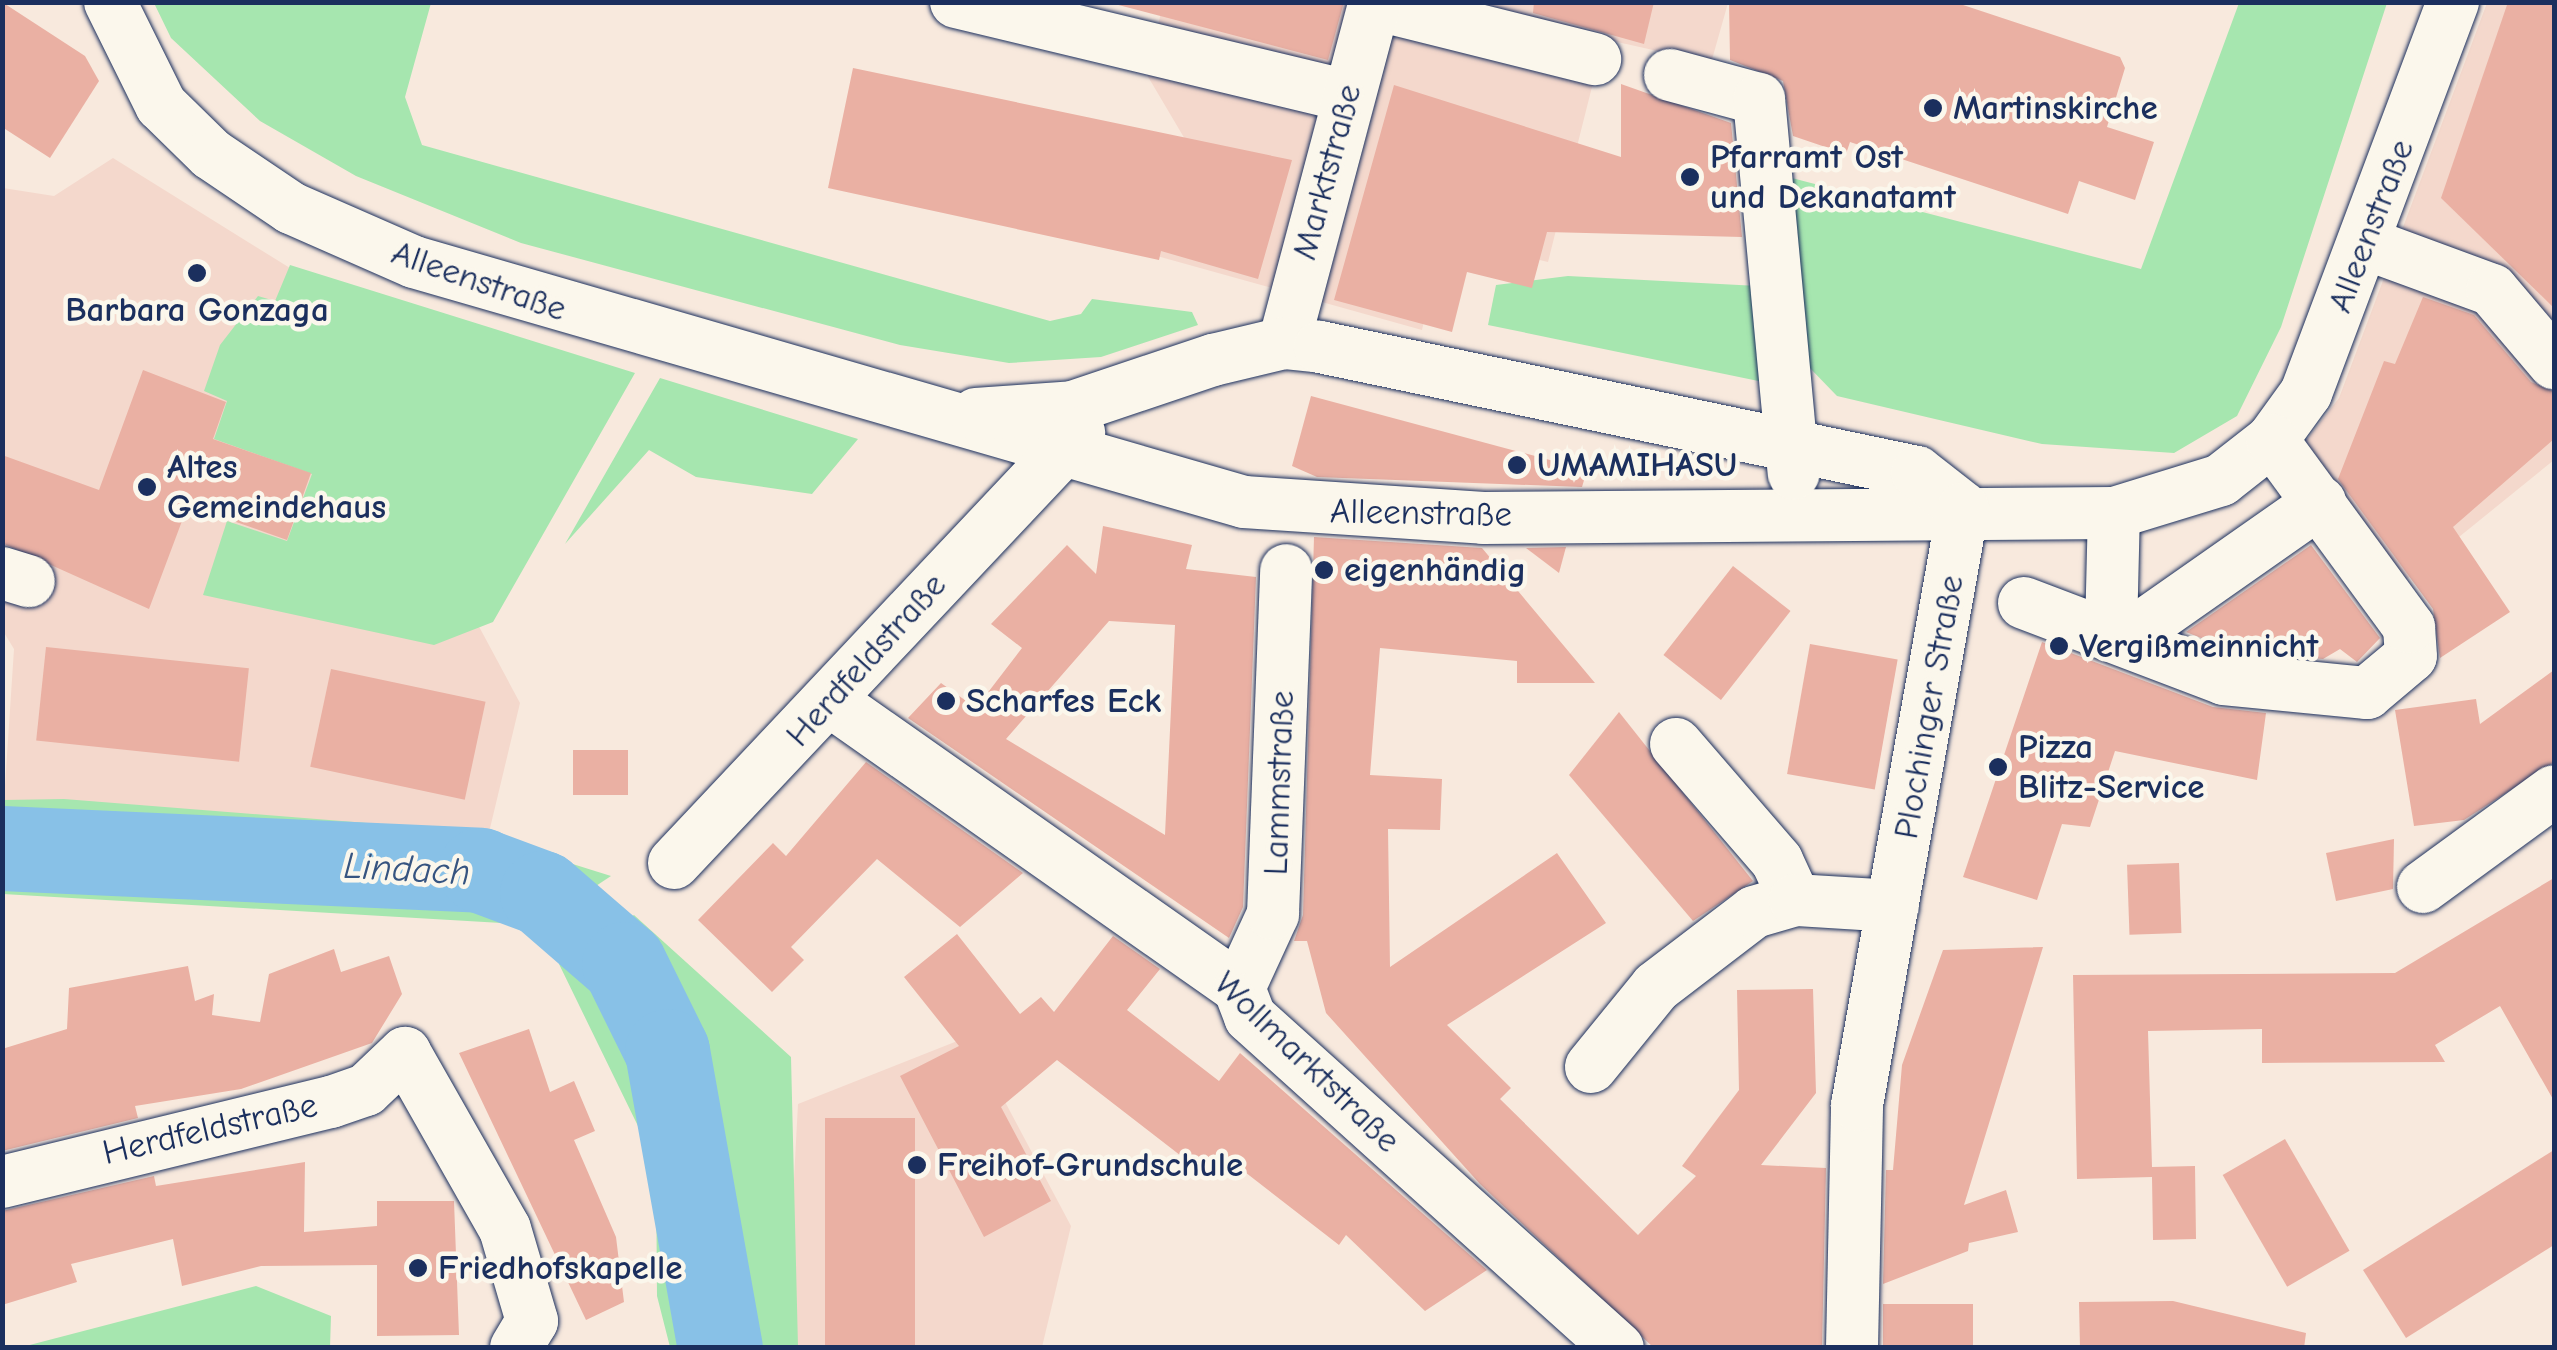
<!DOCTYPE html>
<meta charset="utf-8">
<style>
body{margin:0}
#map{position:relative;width:2557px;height:1350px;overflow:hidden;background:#f8e9dd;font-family:"Comic Neue",sans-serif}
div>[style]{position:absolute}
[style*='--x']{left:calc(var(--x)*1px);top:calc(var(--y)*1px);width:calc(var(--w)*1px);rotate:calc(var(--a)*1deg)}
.built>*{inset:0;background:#f4d8cc}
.green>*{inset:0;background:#a6e6af}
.river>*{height:85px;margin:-42.5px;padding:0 42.5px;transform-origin:42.5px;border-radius:42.5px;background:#88c1e7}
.building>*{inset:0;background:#eab0a3;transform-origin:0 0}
.roads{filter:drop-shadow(0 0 2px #1b2f5e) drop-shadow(0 0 2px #1b2f5e)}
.minor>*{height:52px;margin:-26px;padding:0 26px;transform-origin:26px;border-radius:26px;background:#fbf7ec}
.dots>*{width:28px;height:28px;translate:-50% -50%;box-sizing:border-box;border:5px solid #fbf7ec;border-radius:50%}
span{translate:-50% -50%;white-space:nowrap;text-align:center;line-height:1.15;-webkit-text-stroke:9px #fbf7ec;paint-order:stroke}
.poi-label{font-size:35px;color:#1b2f5e;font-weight:700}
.left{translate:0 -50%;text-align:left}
.street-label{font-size:35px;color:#1b2f5e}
.water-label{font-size:38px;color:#365480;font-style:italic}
.frame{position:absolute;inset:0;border:5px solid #1b2f5e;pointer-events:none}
</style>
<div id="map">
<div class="built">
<i style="clip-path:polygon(1163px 3px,1728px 3px,1711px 63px,1604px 39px,1548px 262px,1443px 237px,1422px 330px,1157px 256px,1189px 146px,1147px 75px)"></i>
<i style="clip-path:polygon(2487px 3px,2554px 3px,2554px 460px,2380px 601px,2277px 478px,2339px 398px)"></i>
<i style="clip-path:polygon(113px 158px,343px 301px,476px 621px,520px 703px,480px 870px,3px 816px,14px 649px,3px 631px,3px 188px,54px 196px)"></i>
<i style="clip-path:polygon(970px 1036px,1071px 1226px,1042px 1347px,785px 1348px,798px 1104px)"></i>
</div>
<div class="green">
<i style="clip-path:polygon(154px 3px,431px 3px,405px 97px,422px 145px,1050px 321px,1081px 314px,1092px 299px,1192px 312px,1198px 325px,1101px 357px,1009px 363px,900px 345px,521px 243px,356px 176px,260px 121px,171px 38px)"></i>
<i style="clip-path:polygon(2239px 3px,2387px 3px,2281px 327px,2237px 416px,2174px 453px,2042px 444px,1837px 396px,1806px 364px,1788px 177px,2141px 269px)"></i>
<i style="clip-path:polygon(290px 265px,635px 373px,493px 622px,434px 645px,203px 595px,227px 521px,287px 541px,312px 474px,214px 439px,227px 401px,204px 391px,220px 345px,258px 296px,275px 301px)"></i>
<i style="clip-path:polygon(1568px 276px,1758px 286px,1768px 383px,1488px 325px,1496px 285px)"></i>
<i style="clip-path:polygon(660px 378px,858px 439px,812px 494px,696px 477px,649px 450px,565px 544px)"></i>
<i style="clip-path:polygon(64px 799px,467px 831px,611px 876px,537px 925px,3px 894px,3px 800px)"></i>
<i style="clip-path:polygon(634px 915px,791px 1057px,798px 1347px,670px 1347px,657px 1296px,656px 1163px,559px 964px)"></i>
<i style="clip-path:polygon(256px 1286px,331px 1316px,330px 1347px,22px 1347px)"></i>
</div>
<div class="river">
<i style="--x:2;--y:848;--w:479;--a:2.6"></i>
<i style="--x:480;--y:870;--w:66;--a:20.4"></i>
<i style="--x:542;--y:893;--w:108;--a:40.9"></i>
<i style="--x:624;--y:964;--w:97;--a:63.7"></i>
<i style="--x:667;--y:1051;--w:302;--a:79.9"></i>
</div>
<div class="building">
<i style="clip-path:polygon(2px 2px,85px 56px,99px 81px,50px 158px,2px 127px)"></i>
<i style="clip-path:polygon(1107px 2px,1344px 2px,1328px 60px)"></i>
<i style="clip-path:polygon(1534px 2px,1654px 2px,1644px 44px,1533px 13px)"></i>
<i style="clip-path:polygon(1729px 2px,1954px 2px,2120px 57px,2125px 68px,2107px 127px,2154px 142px,2135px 200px,2079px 181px,2068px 214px,1850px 142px,1846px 154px,1793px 136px,1783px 81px,1730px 60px)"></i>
<i style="clip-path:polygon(2508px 2px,2554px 2px,2554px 308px,2441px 198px)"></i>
<i style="clip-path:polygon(853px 68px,1292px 160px,1258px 279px,1161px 251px,1159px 260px,828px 188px)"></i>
<i style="clip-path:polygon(1621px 84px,1731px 123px,1742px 237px,1547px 232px,1532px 288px,1467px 272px,1452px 332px,1334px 300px,1394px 85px,1621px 157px)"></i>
<i style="clip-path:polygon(2423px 297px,2474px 315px,2531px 382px,2554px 392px,2554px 439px,2453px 527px,2510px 612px,2440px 658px,2433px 609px,2338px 479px,2384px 361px,2395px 364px)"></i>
<i style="clip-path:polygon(143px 370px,226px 402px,213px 439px,311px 473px,287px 540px,188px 505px,149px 609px,2px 543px,2px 455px,99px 490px)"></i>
<i style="clip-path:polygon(1311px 396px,1587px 470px,1582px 487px,1317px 477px,1292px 466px)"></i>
<i style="clip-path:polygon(evenodd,1103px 526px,1192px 545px,1186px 569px,1256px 577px,1243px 907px,1229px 938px,908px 718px,941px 683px,976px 708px,1022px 648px,991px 624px,1067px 545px,1096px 574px,1103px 526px,1109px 621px,1175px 625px,1165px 835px,1006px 739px,1109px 621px)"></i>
<i style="clip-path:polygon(1314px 537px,1482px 548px,1595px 683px,1517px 683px,1517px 661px,1380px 648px,1370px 775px,1442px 779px,1440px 830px,1388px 829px,1390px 967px,1557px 853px,1606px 923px,1447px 1025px,1511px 1088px,1500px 1099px,1638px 1235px,1696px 1176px,1682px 1166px,1739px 1090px,1737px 990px,1813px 989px,1816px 1093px,1761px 1165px,1826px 1168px,1822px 1348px,1654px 1348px,1480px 1184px,1326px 1013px,1307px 941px,1294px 941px,1303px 915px)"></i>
<i style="clip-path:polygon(2311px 545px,2380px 638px,2357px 662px,2340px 649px,2323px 659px,2231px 650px,2186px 632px)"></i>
<i style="clip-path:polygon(1566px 547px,1559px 573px,1526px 548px)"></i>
<i style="left:1733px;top:566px;width:73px;height:113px;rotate:38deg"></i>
<i style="clip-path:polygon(2042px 642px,2213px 707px,2266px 713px,2257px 780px,2115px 751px,2090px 827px,2062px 824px,2037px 900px,1963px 877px)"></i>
<i style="left:1810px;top:644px;width:89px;height:132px;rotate:10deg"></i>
<i style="left:46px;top:647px;width:204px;height:94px;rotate:6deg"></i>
<i style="left:331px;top:669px;width:158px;height:100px;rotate:12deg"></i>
<i style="clip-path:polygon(2554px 670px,2554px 762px,2464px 820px,2414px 826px,2395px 710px,2476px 699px,2480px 724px)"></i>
<i style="clip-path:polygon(1619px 712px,1753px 881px,1693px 921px,1569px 775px)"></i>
<i style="left:573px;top:750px;width:55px;height:45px"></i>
<i style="clip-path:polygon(866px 762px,1023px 873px,960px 927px,877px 859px,791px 947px,804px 960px,772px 992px,698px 920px,773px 843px,786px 856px)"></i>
<i style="clip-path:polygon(2394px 839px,2393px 889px,2336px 901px,2326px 853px)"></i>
<i style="left:2179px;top:863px;width:70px;height:52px;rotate:88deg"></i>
<i style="clip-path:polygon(2554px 878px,2554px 1101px,2500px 1006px,2435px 1045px,2445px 1062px,2262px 1063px,2262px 1029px,2148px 1031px,2152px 1167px,2195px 1166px,2196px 1239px,2153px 1240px,2152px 1177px,2077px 1179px,2073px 975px,2395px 973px)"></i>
<i style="clip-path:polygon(957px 934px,1020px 1014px,1041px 997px,1054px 1012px,1113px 936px,1160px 969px,1127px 1010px,1219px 1081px,1240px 1053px,1487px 1270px,1425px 1311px,1346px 1235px,1339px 1245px,1223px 1155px,1207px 1176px,1057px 1060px,1001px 1107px,1051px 1201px,984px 1237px,900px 1076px,959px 1046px,904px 977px)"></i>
<i style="clip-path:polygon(2043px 947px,1964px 1205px,2006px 1190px,2018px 1232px,1969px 1243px,1968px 1251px,1883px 1284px,1886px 1170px,1893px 1170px,1902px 1065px,1943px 950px)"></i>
<i style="clip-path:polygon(334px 949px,341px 972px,389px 956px,402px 994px,372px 1043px,241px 1089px,135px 1106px,138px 1118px,2px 1151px,2px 1049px,67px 1029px,69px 988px,188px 966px,195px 1001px,214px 994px,212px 1015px,260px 1022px,269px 974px)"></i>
<i style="clip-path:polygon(529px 1029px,550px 1092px,574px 1081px,595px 1131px,574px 1140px,616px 1237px,624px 1302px,586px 1320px,459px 1053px)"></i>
<i style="left:825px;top:1118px;width:90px;height:230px"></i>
<i style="left:2285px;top:1139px;width:129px;height:72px;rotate:60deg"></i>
<i style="clip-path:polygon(2554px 1150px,2554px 1245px,2406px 1338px,2363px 1270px)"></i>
<i style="clip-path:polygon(305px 1162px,304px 1232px,377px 1226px,377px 1201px,454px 1201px,459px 1335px,377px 1336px,377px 1265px,261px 1266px,182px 1286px,173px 1239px,71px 1264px,77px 1282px,2px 1305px,2px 1211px,154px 1176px,156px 1186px)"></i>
<i style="clip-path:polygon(2173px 1301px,2306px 1333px,2304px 1348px,2080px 1348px,2079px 1302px)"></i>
<i style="left:1973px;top:1304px;width:44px;height:90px;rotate:90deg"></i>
</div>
<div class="roads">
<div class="minor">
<i style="--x:110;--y:2;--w:115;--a:63.7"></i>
<i style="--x:161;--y:105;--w:70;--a:44.4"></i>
<i style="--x:211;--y:154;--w:97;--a:34"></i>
<i style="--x:291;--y:208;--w:134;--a:23.7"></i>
<i style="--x:414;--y:262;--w:864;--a:16.13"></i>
<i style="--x:1244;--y:502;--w:240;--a:3.8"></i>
<i style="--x:1483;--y:518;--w:631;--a:-0.45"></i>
<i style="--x:2114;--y:513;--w:112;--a:-17.1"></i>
<i style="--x:2221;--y:480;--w:65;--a:-38.1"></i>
<i style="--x:2272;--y:440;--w:58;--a:-54.1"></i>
<i style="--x:2306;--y:393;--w:418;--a:-69.4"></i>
<i style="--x:956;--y:2;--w:403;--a:13.5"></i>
<i style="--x:1374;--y:4;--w:228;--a:14"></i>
<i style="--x:1670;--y:75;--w:92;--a:15.1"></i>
<i style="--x:1759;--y:99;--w:376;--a:84.7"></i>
<i style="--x:2367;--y:244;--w:133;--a:20.2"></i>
<i style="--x:2492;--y:290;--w:96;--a:49.7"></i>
<i style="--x:1284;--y:343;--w:353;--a:-75.1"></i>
<i style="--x:976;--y:414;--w:97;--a:-4.1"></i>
<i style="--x:1073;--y:407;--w:148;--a:-18.6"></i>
<i style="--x:1213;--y:360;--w:73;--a:-13.5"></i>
<i style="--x:1284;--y:343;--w:36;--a:6"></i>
<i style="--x:1320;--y:347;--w:610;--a:11.83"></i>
<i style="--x:1917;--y:472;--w:58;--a:38"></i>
<i style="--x:2;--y:573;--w:28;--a:17"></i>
<i style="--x:2024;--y:603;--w:214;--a:20.8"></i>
<i style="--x:2224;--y:679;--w:144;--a:5.6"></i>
<i style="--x:2367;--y:693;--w:57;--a:-40.1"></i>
<i style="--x:2411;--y:656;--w:29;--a:-94"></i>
<i style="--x:2409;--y:627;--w:232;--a:-126.2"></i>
<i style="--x:2111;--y:632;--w:119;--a:-88.6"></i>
<i style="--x:2126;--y:638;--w:237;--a:-35"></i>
<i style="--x:829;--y:700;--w:501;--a:35.09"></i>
<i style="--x:1239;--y:988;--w:31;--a:69"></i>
<i style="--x:1250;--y:1017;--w:495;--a:42"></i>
<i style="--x:1676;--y:744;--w:155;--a:49.2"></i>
<i style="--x:1777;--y:861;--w:43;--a:65.2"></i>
<i style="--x:674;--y:863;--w:591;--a:-46.71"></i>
<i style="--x:2423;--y:887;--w:162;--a:-36.2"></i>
<i style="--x:1239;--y:988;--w:81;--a:-65.3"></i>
<i style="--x:1273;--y:914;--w:344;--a:-87.8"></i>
<i style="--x:1591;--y:1067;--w:103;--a:-50.9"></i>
<i style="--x:1656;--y:987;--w:123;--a:-37.4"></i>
<i style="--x:1754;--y:912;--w:43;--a:-16.3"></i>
<i style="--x:1795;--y:900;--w:98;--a:3.5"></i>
<i style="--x:2;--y:1182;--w:339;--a:-13.7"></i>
<i style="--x:331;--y:1102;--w:37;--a:-19"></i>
<i style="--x:366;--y:1090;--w:54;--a:-43.5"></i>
<i style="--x:405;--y:1053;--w:202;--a:60.4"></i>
<i style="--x:505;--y:1229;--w:96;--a:73.6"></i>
<i style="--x:532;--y:1321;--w:31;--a:121"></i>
<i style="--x:1852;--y:1348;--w:243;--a:-88.8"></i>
<i style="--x:1857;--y:1105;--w:606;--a:-79.93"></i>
</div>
</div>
<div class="dots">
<i style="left:1933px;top:108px;background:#1b2f5e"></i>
<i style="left:1690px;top:177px;background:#1b2f5e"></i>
<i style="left:197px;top:273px;background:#1b2f5e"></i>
<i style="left:1517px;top:465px;background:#1b2f5e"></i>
<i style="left:147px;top:487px;background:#1b2f5e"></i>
<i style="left:1324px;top:570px;background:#1b2f5e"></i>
<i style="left:2059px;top:646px;background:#1b2f5e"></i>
<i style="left:946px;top:701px;background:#1b2f5e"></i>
<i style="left:1998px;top:767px;background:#1b2f5e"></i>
<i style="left:917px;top:1165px;background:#1b2f5e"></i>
<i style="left:418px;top:1268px;background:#1b2f5e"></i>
</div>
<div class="poi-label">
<span class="left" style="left:1953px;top:108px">Martinskirche</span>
<span class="left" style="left:1710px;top:177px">Pfarramt Ost<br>und Dekanatamt</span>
<span style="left:197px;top:310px">Barbara Gonzaga</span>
<span class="left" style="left:1537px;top:465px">UMAMIHASU</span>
<span class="left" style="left:167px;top:487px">Altes<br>Gemeindehaus</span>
<span class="left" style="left:1344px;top:570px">eigenhändig</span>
<span class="left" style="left:2079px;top:646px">Vergißmeinnicht</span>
<span class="left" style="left:966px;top:701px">Scharfes Eck</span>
<span class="left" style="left:2018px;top:767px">Pizza<br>Blitz-Service</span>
<span class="left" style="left:937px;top:1165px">Freihof-Grundschule</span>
<span class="left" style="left:438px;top:1268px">Friedhofskapelle</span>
</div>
<div class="street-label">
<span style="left:1327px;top:172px;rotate:-75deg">Marktstraße</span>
<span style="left:2371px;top:226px;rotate:-69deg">Alleenstraße</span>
<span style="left:479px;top:281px;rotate:19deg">Alleenstraße</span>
<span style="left:1421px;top:513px;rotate:1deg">Alleenstraße</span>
<span style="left:866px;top:660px;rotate:-48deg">Herdfeldstraße</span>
<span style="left:1929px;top:707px;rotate:-80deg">Plochinger Straße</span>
<span style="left:1279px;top:783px;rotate:-88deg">Lammstraße</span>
<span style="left:1307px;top:1062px;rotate:44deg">Wollmarktstraße</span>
<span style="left:210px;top:1129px;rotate:-13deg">Herdfeldstraße</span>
</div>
<div class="water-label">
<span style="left:407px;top:870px;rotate:3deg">Lindach</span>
</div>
<div class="frame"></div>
</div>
